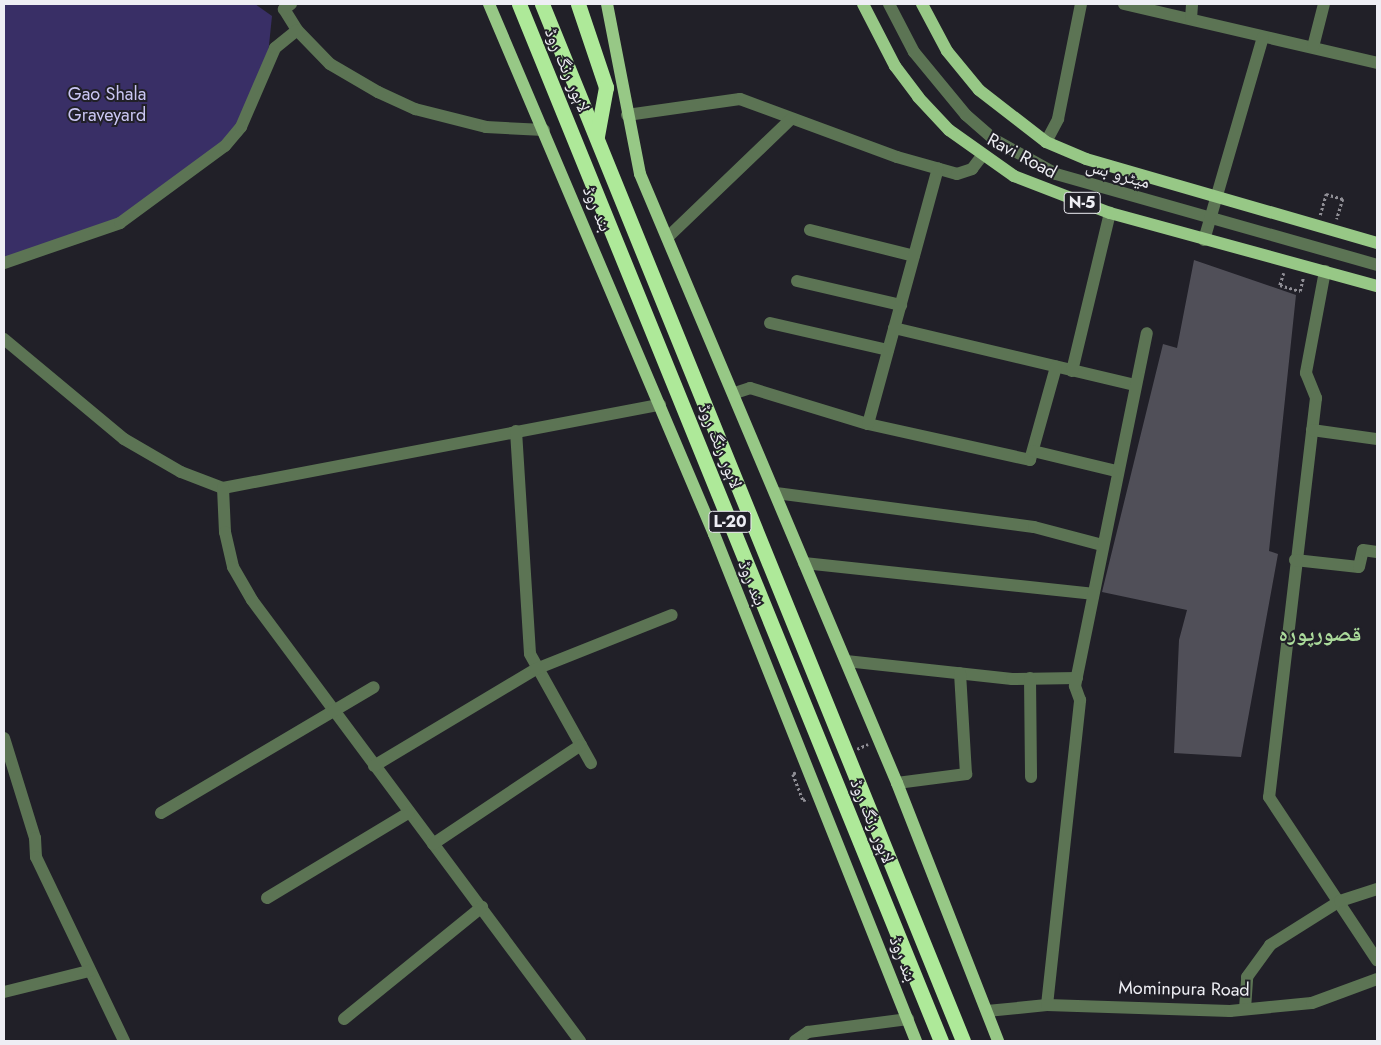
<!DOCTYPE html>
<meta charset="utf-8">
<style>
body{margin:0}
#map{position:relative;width:1381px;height:1045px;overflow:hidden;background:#212028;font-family:Jost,"Noto Naskh Arabic",sans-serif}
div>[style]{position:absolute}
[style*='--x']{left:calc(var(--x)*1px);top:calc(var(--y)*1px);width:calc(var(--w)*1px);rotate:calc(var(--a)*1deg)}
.green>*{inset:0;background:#392f66}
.building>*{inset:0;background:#504f58}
.path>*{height:2.5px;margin-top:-1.25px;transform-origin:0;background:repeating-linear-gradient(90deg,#8f8e95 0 2.5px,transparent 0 5px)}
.minor>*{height:12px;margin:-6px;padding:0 6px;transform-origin:6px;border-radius:6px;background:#5c7454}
.major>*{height:12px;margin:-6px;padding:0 6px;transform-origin:6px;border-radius:6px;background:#97c886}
.highway>*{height:15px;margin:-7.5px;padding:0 7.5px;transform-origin:7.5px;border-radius:7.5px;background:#aee999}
span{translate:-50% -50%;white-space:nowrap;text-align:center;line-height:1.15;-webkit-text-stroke:4px #212028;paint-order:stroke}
.shield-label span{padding:1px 4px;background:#212028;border:1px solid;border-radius:4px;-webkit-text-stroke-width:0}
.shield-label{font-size:16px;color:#eeeef4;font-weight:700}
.street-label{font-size:18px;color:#eeeef4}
.park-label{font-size:18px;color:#cac6f2}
.district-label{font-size:22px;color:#abdb9b;font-weight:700}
.frame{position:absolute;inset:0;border:5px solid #eeeef4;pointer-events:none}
</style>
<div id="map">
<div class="green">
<i style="clip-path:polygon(4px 4px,255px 4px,272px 16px,266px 74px,242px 135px,119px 223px,4px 260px)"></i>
</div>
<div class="building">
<i style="clip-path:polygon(1194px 260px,1296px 295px,1269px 551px,1278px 554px,1241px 757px,1174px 753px,1179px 640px,1187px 610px,1102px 592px,1163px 344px,1177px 348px)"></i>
</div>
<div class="path">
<i style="--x:1320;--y:215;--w:22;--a:-74"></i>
<i style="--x:1326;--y:194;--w:18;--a:16"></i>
<i style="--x:1343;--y:199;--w:21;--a:107"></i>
<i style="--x:1284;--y:273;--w:13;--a:108"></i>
<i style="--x:1280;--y:285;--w:21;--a:17"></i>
<i style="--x:1300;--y:291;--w:13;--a:-77"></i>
<i style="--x:857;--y:749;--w:12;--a:-24"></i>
<i style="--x:796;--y:773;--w:3;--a:162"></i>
<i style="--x:793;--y:774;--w:28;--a:69"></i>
<i style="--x:803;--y:800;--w:5;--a:-11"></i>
</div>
<div class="minor">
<i style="--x:291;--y:4;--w:9;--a:144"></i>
<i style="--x:284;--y:9;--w:25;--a:58"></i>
<i style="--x:297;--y:30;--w:47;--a:45.9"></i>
<i style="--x:330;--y:64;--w:56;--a:30.3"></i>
<i style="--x:378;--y:92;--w:41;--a:24.7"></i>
<i style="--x:415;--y:109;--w:73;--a:14.2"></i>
<i style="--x:486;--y:127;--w:58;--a:3"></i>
<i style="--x:889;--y:4;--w:54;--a:62.5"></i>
<i style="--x:914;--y:52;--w:82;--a:50.5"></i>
<i style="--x:966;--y:115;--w:38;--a:41"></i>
<i style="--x:995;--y:140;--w:70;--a:29.1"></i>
<i style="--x:1056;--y:174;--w:334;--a:15.8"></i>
<i style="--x:1124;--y:4;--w:260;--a:13.1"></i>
<i style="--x:1191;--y:19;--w:15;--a:-86"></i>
<i style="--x:1313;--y:47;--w:44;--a:-75.7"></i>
<i style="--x:627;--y:115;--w:114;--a:-8.1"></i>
<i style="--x:740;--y:99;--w:167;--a:20.3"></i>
<i style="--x:897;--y:157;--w:62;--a:15.8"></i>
<i style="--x:957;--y:174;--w:16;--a:-18"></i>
<i style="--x:972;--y:169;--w:15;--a:-53"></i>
<i style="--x:1046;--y:142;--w:26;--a:-62"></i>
<i style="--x:1058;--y:119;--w:117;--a:-78.7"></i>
<i style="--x:810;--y:230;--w:107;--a:14"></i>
<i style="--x:669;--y:236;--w:169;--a:-43.8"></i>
<i style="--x:1204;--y:240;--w:211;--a:-73.8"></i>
<i style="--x:4;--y:263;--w:123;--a:-19"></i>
<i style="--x:120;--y:223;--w:130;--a:-36.3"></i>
<i style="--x:225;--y:146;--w:25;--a:-50"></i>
<i style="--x:241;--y:127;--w:86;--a:-66.7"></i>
<i style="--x:275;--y:48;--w:28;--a:-39"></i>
<i style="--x:1325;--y:271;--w:104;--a:100.6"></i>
<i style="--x:1306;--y:373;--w:27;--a:68"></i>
<i style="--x:1316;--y:398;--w:402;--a:96.7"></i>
<i style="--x:1269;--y:797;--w:196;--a:56.5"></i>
<i style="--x:797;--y:281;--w:107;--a:13"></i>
<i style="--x:770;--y:323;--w:121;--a:12.9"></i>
<i style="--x:894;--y:328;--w:248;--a:13.3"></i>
<i style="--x:4;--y:339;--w:156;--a:39.8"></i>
<i style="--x:124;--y:439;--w:66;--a:30.1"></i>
<i style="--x:181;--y:472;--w:45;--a:20.9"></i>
<i style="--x:223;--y:488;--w:445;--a:-10.8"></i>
<i style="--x:1072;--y:371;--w:163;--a:-76.5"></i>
<i style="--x:735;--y:393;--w:16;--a:-18"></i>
<i style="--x:750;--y:388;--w:123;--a:17"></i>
<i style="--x:868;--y:424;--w:166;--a:12.5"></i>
<i style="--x:1030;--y:460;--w:97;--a:-74.4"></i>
<i style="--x:868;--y:424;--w:265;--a:-74.7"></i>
<i style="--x:1312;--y:430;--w:66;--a:7.9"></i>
<i style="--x:516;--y:431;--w:223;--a:86.4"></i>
<i style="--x:530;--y:654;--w:125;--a:60.8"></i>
<i style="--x:1033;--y:451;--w:85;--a:13.5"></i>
<i style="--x:223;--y:488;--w:44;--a:87.4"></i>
<i style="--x:225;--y:532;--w:36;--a:77"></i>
<i style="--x:233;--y:567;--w:38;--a:60"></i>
<i style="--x:252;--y:600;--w:550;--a:53.36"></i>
<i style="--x:776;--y:493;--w:260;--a:7.5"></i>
<i style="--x:1034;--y:527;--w:70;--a:14.8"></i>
<i style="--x:1295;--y:560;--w:64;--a:6.2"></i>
<i style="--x:1359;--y:567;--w:17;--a:-77"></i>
<i style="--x:1363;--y:550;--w:14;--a:8"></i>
<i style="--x:804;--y:563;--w:290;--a:6.1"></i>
<i style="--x:846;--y:661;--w:167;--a:6.2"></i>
<i style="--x:1012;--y:679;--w:65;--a:-0.9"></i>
<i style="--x:1030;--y:678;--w:99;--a:89.4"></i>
<i style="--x:4;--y:738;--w:105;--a:72.8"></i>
<i style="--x:35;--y:838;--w:19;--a:87"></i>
<i style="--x:36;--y:857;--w:204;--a:64.4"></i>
<i style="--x:374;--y:766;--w:189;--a:-30.9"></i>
<i style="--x:536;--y:669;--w:146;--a:-21.7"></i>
<i style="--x:897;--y:783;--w:70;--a:-7.4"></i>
<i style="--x:966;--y:774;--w:101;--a:-93.4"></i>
<i style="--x:161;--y:813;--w:247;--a:-30.6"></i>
<i style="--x:433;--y:844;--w:178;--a:-33.8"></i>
<i style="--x:267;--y:898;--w:165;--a:-31.1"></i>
<i style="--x:4;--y:992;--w:88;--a:-13.9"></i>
<i style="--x:1047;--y:1005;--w:307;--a:-83.8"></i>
<i style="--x:1080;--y:700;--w:15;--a:-110"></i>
<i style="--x:1075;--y:686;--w:360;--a:-78.5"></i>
<i style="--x:1245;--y:1009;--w:32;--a:-86"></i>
<i style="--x:1247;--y:977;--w:39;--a:-54"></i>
<i style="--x:1270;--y:945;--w:83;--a:-32.2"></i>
<i style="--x:1340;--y:901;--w:39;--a:-18"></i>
<i style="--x:987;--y:1011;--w:60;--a:-5.7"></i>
<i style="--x:1047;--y:1005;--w:183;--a:1.9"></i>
<i style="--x:1230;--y:1011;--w:82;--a:-5.6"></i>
<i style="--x:1312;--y:1003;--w:69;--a:-20.3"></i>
<i style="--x:344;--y:1019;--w:178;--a:-39.1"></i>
<i style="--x:795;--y:1041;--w:16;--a:-35"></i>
<i style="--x:808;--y:1032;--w:101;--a:-7.4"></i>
</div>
<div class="major">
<i style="--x:489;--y:4;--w:576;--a:67"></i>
<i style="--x:714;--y:534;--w:546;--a:68.28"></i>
<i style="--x:607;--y:4;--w:173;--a:79"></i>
<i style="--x:640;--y:174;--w:661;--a:67.12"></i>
<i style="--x:897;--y:783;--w:277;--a:68.6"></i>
<i style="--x:863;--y:4;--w:70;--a:62.7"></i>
<i style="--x:895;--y:66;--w:39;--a:53"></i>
<i style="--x:918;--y:97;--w:45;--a:46.8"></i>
<i style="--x:949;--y:130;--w:80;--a:35.3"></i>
<i style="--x:1014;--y:176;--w:103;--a:21.1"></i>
<i style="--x:1110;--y:213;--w:277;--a:15.3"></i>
<i style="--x:922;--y:4;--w:53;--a:62"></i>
<i style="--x:947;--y:51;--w:50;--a:50.6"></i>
<i style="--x:979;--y:90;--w:85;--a:37.8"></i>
<i style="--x:1046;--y:142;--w:43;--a:23"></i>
<i style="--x:1086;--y:159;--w:303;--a:16.1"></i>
</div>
<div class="highway">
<i style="--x:519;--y:4;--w:1120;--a:67.86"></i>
<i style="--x:542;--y:4;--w:1119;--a:67.9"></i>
<i style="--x:578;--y:4;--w:88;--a:71.4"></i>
<i style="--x:606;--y:87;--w:50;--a:100.4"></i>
</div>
<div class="shield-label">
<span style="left:1082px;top:203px">N-5</span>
<span style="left:730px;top:522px">L-20</span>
</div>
<div class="street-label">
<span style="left:567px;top:70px;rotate:67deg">لاہور رنگ روڈ</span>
<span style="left:1022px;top:156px;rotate:28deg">Ravi Road</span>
<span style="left:1118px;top:174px;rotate:16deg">میٹرو بس</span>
<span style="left:597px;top:209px;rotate:67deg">بند روڈ</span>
<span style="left:720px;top:446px;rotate:68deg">لاہور رنگ روڈ</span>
<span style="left:752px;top:583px;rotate:68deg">بند روڈ</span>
<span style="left:872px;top:821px;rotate:68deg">لاہور رنگ روڈ</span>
<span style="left:903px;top:959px;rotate:69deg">بند روڈ</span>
<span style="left:1184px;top:989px;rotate:1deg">Mominpura Road</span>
</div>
<div class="park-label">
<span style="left:107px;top:105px">Gao Shala<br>Graveyard</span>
</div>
<div class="district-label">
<span style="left:1320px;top:634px">قصورپورہ</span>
</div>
<div class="frame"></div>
</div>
